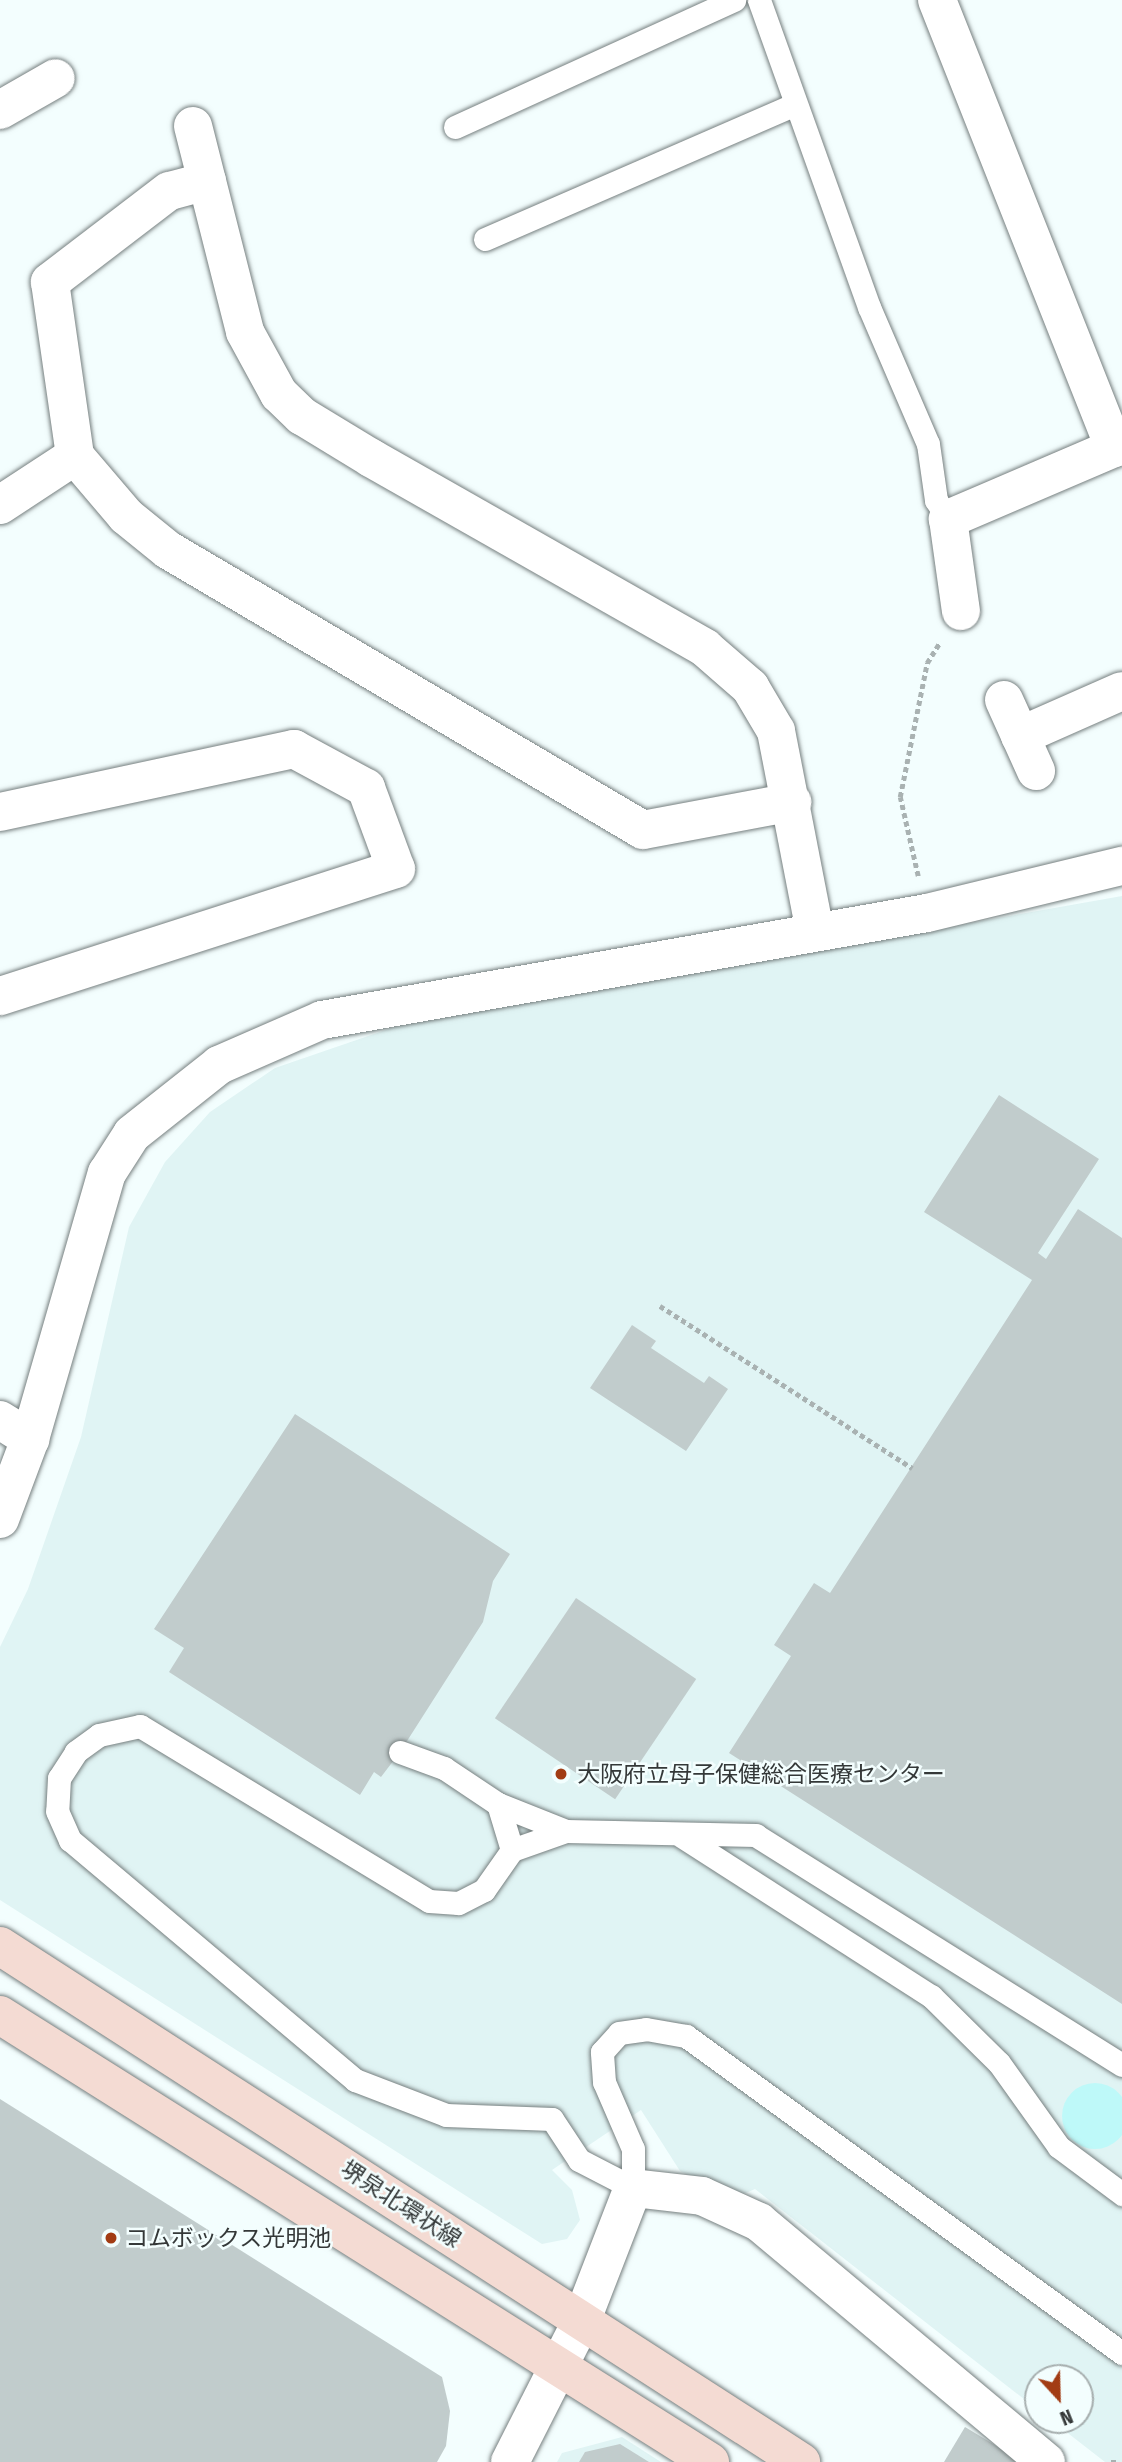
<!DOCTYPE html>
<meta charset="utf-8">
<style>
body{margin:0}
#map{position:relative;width:1122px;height:2462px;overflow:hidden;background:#f3fefe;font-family:"Fira Sans Condensed","Noto Sans JP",sans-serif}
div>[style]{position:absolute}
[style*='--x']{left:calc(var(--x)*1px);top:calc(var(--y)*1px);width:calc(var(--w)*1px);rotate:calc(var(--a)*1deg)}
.built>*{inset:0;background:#e0f4f4}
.green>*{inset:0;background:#bef9f9}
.round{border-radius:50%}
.building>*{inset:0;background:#c1cccc;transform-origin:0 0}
.path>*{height:4.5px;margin-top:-2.25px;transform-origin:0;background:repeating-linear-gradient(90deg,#a9b2b2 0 5px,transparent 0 8.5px)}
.roads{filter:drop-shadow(0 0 2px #767f7f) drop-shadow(0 0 2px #767f7f)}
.service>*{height:23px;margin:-11.5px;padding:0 11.5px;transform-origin:11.5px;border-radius:11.5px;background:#fff}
.minor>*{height:38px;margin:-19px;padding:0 19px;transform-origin:19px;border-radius:19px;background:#fff}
.tertiary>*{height:38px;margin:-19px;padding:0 19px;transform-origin:19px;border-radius:19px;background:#fff}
.secondary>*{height:38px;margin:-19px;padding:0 19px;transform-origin:19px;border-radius:19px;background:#f4dbd3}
.dots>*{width:19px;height:19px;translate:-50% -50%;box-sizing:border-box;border:4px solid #f3fefe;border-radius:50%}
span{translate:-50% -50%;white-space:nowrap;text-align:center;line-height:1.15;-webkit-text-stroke:5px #f3fefe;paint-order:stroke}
.poi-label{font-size:23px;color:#343838}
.left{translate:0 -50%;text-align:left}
.street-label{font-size:23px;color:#343838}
.north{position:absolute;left:1024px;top:2364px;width:70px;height:70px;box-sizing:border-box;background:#f3fefe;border:2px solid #a7afaf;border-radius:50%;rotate:158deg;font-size:19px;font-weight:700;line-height:28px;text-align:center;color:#343838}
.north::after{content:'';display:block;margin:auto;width:24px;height:32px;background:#a23c14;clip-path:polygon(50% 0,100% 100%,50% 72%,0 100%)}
</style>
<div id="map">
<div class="built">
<i style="clip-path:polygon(1122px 896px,1122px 2462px,1105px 2462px,1051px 2420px,1080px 2420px,1080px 2378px,1038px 2378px,1038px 2410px,755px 2189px,734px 2198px,680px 2171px,641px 2110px,552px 2170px,572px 2190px,580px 2220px,567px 2239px,542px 2244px,0 1900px,0 1647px,28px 1589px,81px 1437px,129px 1227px,165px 1162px,210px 1112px,275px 1068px,406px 1023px)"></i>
<i style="clip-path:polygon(622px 2437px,661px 2462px,557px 2462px,562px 2453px)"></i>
</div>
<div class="green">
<i class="round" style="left:1062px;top:2083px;width:66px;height:66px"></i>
</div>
<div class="building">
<i style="clip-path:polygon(999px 1095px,1099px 1159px,1038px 1253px,1046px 1259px,1078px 1209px,1122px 1238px,1122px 2004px,729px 1753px,791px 1656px,774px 1645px,814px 1583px,830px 1593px,1032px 1280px,924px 1212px)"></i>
<i style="clip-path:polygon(632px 1325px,656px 1341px,651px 1348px,704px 1383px,709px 1376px,728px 1389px,686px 1451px,590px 1388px)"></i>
<i style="clip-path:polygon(295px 1414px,510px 1554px,493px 1581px,483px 1622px,400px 1752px,381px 1777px,374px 1772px,360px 1795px,169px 1672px,184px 1648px,154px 1629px)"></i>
<i style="left:576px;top:1598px;width:145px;height:145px;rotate:34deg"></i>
<i style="clip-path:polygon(0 2099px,442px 2377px,450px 2411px,446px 2446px,437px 2462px,0 2462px)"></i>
<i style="clip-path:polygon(965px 2427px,1023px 2462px,944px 2462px)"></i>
<i style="clip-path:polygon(620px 2444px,649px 2462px,579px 2462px,585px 2452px)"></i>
</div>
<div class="path">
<i style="--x:918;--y:876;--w:81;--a:-102.8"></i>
<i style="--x:900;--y:797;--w:137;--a:-78.6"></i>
<i style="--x:927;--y:663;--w:25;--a:-58"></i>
<i style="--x:660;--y:1306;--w:300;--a:32.7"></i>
<i style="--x:1111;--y:2462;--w:6;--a:0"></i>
</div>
<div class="roads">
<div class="service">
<i style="--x:759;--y:0;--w:326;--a:70.3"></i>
<i style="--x:869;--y:307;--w:149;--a:66.7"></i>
<i style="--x:928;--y:444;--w:57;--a:81.9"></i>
<i style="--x:936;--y:500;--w:22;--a:58"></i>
<i style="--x:455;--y:127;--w:307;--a:-24.5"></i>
<i style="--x:485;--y:239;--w:338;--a:-23.5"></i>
<i style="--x:400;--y:1752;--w:47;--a:20"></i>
<i style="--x:444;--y:1768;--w:65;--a:33.7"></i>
<i style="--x:498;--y:1804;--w:73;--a:21.7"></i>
<i style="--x:498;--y:1804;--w:48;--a:73.1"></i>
<i style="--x:683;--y:1837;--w:295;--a:32.7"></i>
<i style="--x:931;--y:1996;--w:95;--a:44.6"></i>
<i style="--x:999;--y:2063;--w:103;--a:54.5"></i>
<i style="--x:1059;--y:2147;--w:79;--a:36.7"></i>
<i style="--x:1122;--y:2065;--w:432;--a:-147.9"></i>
<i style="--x:756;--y:1835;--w:190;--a:-178.8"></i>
<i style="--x:566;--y:1831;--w:57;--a:160.6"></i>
<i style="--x:512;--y:1850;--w:49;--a:125"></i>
<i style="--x:484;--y:1890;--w:29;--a:153"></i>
<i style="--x:458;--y:1903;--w:29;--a:-176"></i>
<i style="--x:429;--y:1901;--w:338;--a:-148.8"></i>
<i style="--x:140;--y:1726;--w:42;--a:167.6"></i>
<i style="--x:99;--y:1735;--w:29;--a:144"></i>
<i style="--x:76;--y:1752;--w:31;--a:123"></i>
<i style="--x:59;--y:1778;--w:33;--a:93"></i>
<i style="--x:57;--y:1811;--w:32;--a:66"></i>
<i style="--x:70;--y:1840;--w:373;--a:40.1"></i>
<i style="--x:355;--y:2080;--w:97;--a:21"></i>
<i style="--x:446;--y:2115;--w:106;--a:2.2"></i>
<i style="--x:552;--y:2119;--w:49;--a:56.6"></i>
<i style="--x:579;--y:2160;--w:61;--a:27.4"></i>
<i style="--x:633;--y:2188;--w:39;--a:-90"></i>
<i style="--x:633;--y:2149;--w:73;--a:-113.4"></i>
<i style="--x:604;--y:2082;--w:30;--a:-94"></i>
<i style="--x:602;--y:2052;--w:25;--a:-48"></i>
<i style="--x:619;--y:2033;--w:27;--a:-8"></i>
<i style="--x:646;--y:2029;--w:41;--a:9.9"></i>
<i style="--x:686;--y:2036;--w:539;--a:36.02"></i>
</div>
<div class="minor">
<i style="--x:937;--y:0;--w:482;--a:68.4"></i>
<i style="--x:1114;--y:448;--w:181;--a:156.8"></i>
<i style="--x:948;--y:519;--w:93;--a:82"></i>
<i style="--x:0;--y:110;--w:64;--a:-29.7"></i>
<i style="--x:193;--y:126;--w:212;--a:75.8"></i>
<i style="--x:245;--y:332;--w:71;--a:61.3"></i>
<i style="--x:279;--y:394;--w:32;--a:44"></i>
<i style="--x:302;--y:416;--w:81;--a:31.3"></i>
<i style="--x:371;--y:458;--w:384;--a:29.6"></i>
<i style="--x:705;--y:648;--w:60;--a:40.9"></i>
<i style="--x:750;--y:687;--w:51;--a:59.4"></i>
<i style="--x:776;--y:731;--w:204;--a:79"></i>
<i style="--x:207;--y:181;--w:39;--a:165"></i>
<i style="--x:169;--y:191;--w:150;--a:142.6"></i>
<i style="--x:50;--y:282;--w:176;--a:81.8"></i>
<i style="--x:75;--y:456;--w:79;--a:49.6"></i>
<i style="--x:126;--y:516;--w:54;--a:39"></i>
<i style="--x:168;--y:550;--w:551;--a:30.52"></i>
<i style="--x:643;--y:830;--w:152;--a:-10.6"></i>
<i style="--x:0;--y:505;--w:90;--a:-33.2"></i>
<i style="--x:1004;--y:700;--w:78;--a:65.7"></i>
<i style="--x:1020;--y:736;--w:111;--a:-23.8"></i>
<i style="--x:0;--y:812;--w:301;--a:-12.1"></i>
<i style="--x:294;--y:749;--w:82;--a:28.4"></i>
<i style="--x:366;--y:788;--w:86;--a:69.7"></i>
<i style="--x:396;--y:869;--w:416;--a:162.2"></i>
<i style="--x:0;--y:1420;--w:36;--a:32"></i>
<i style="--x:633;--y:2188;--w:69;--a:6.6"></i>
<i style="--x:702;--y:2196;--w:63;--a:24.5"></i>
<i style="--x:759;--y:2222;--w:374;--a:39.9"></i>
</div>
<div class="tertiary">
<i style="--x:0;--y:1519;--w:85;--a:-69.4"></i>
<i style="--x:30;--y:1439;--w:277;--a:-73.9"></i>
<i style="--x:107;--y:1173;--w:46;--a:-57.3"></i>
<i style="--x:132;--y:1134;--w:111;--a:-38.4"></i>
<i style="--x:219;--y:1065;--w:112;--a:-23.6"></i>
<i style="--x:322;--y:1020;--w:614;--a:-10.03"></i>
<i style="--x:927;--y:913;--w:201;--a:-13.6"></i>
<i style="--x:510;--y:2462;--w:157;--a:-63.1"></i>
<i style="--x:581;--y:2322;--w:144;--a:-68.8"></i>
</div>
<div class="secondary">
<i style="--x:0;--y:1946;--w:953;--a:32.79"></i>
<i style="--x:0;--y:2015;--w:839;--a:32.19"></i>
</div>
</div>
<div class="dots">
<i style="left:561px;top:1774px;background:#a23c14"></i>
<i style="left:111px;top:2238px;background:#a23c14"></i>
</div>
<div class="poi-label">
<span class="left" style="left:577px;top:1774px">大阪府立母子保健総合医療センター</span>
<span class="left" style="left:125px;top:2238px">コムボックス光明池</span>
</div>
<div class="street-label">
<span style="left:401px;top:2204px;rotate:33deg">堺泉北環状線</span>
</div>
<div class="north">N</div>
</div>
